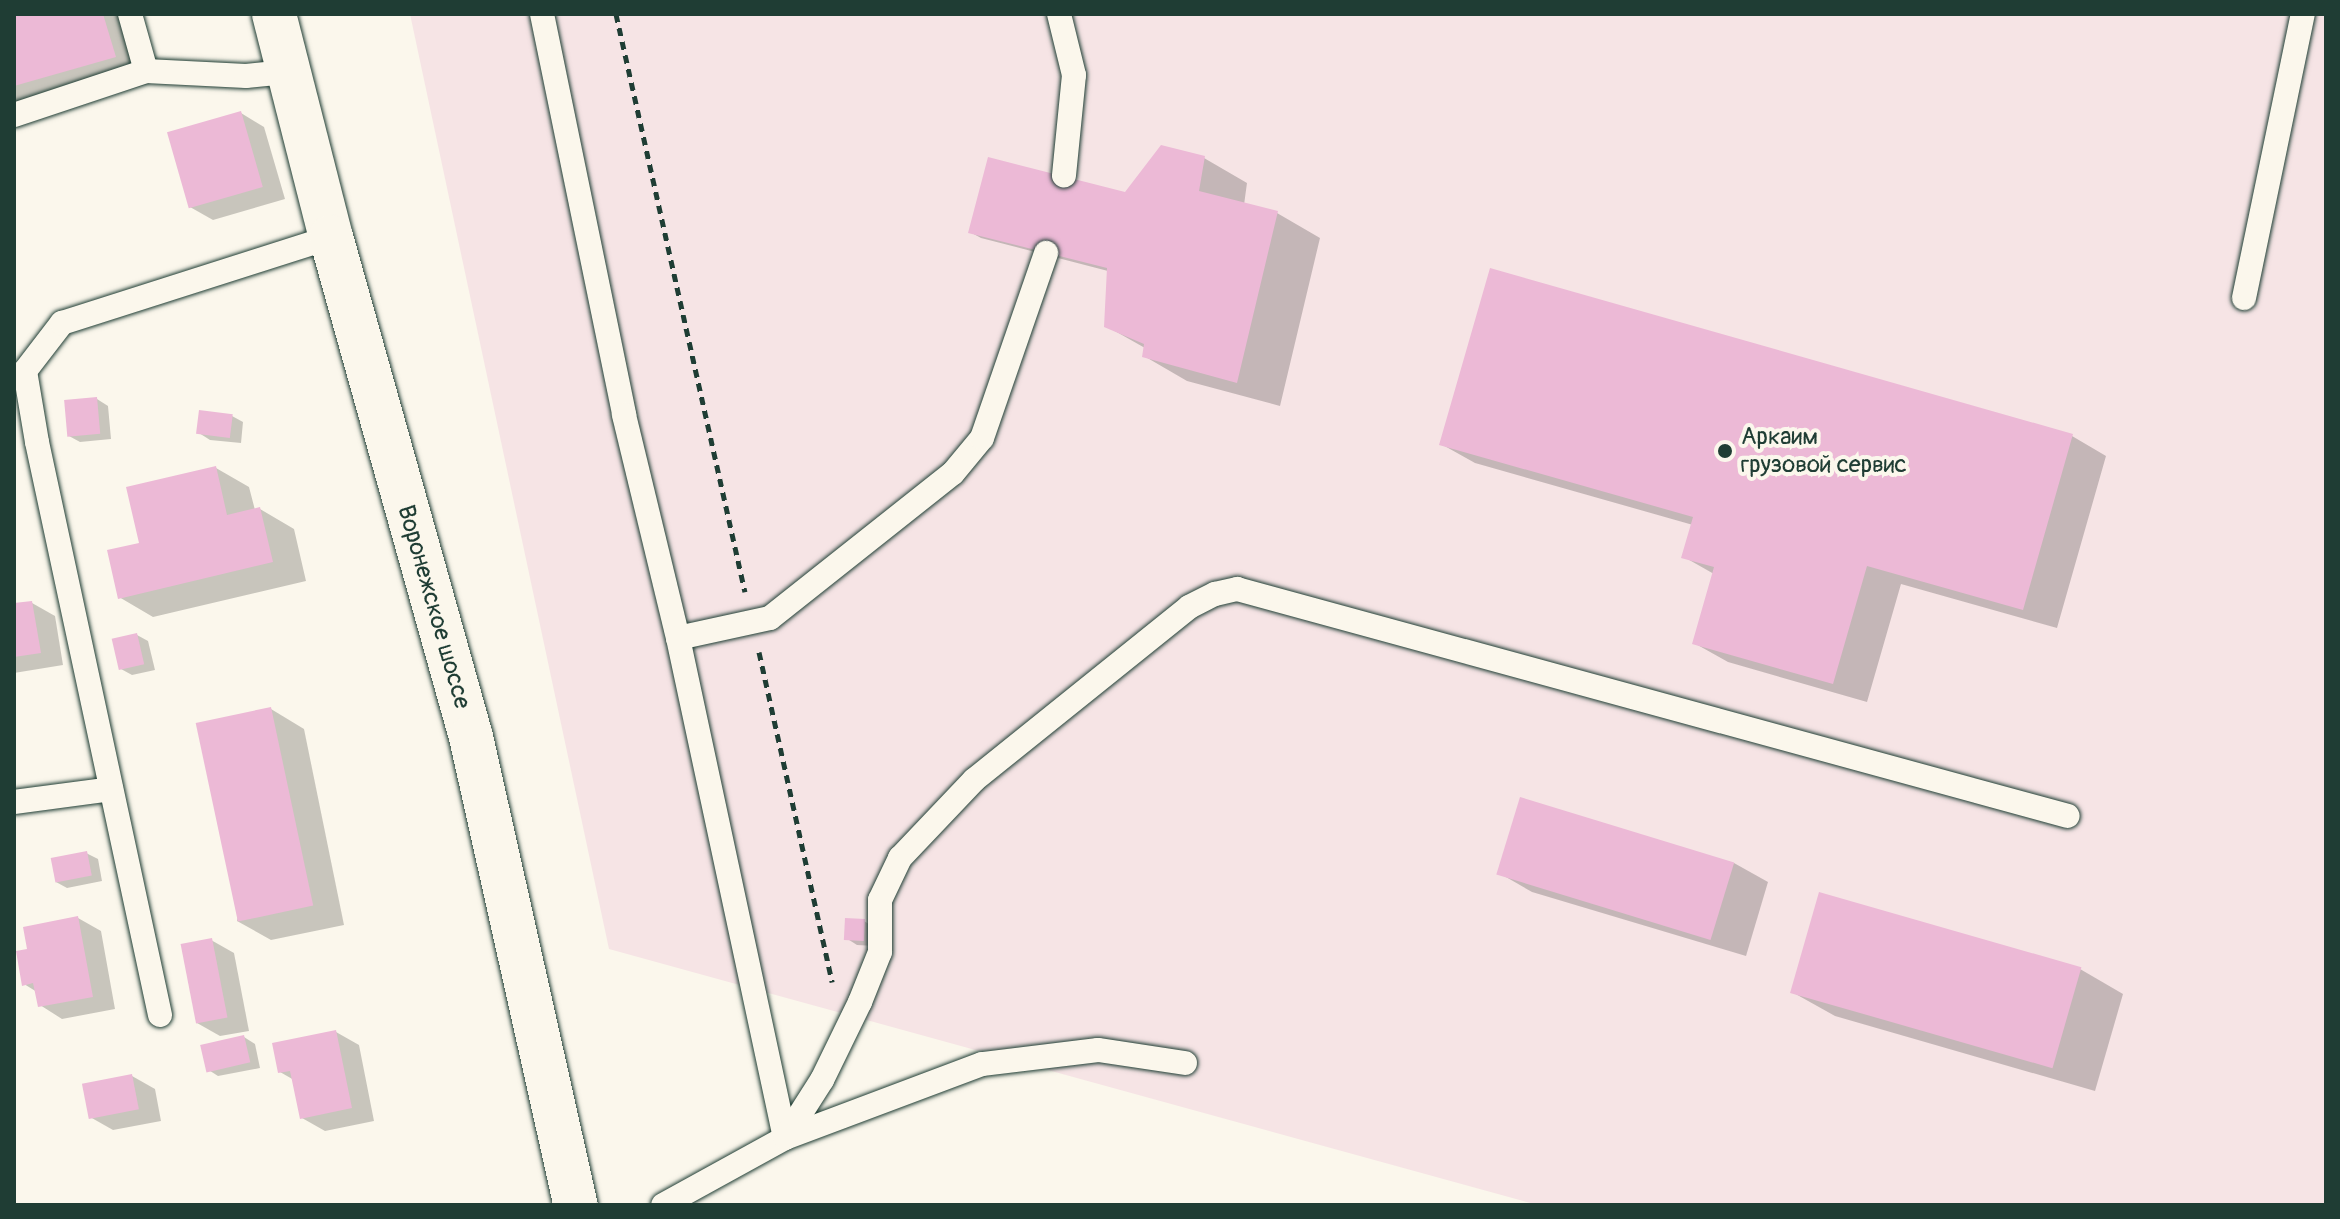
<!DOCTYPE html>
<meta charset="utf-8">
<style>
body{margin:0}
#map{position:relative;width:2340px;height:1219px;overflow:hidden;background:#fbf7ec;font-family:Pangolin,sans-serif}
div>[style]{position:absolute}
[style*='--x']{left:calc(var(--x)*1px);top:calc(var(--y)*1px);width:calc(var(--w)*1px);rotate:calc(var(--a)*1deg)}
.built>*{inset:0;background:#f6e4e5}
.shadow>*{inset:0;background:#0003}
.building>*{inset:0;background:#ecb9d6;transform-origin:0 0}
.path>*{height:5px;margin-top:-2.5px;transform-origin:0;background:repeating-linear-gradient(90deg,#1f3d34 0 8px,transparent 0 14px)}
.roads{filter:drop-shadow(0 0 2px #1f3d34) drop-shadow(0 0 2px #1f3d34)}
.lane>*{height:24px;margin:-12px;padding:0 12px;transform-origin:12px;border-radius:12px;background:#fbf7ec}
.secondary>*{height:44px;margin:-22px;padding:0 22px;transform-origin:22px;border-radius:22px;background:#fbf7ec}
.dots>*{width:22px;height:22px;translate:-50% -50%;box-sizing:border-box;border:4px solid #fbf7ec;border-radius:50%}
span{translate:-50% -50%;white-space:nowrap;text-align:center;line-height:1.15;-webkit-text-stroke:8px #fbf7ec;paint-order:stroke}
.poi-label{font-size:24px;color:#1f3d34}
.left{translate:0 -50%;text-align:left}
.street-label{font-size:24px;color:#1f3d34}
.frame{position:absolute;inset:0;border:16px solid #1f3d34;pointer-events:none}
</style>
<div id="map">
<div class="built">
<i style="clip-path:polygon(410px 14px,2326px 14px,2326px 1205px,1538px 1205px,609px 949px)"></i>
</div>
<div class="shadow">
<i style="clip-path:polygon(14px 14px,139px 14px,158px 81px,14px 123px)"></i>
<i style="clip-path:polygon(241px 113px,264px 127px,285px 199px,213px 220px,190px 207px)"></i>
<i style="clip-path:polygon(1204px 158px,1247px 183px,1244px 205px,1277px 213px,1320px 238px,1280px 406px,1187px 381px,1144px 356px,1145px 348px,1106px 326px,1108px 271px,981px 238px,970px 232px,1126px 194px)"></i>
<i style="clip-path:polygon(1491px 271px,2072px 436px,2106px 456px,2057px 628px,1901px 584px,1867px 702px,1728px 662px,1694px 643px,1714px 574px,1684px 557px,1693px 525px,1475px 463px,1441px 444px)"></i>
<i style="clip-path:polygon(97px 399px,108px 406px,111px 439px,80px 442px,69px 436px)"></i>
<i style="clip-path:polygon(232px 416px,243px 422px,241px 443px,210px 440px,199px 433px)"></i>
<i style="clip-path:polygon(216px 468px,249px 487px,255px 510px,260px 509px,294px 529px,306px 581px,153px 617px,119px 597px,141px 544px)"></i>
<i style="clip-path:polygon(32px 603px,55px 616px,63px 665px,14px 673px,14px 605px)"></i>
<i style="clip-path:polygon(137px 635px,148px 641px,155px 670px,132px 675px,121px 669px)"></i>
<i style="clip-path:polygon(271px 709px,304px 729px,344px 925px,271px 940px,237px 921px)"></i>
<i style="clip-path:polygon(86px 853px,98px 859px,102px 881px,67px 888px,56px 882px)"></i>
<i style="clip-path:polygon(1734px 863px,1768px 882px,1746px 956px,1532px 892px,1499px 873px)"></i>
<i style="clip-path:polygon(78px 918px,101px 931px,115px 1009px,62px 1019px,40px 1005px,37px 992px,24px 984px)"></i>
<i style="clip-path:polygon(864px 921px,875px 928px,874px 946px,857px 945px,846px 938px)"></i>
<i style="clip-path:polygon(211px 940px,234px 953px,249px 1031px,220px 1036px,197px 1023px)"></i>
<i style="clip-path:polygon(2080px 969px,2123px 994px,2095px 1091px,1835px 1016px,1792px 992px)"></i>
<i style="clip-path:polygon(336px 1032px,359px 1045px,374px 1121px,325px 1131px,302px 1118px,294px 1080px,280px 1072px)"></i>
<i style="clip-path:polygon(244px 1037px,255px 1044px,260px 1068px,218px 1076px,207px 1069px)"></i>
<i style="clip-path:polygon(132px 1076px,155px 1089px,161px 1121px,113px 1130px,90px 1117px)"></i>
</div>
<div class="building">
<i style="clip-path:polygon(14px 14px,103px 14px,116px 57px,14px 86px)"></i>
<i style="left:241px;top:111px;width:79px;height:77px;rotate:74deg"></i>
<i style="clip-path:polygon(1161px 145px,1205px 156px,1199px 191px,1278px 211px,1237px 383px,1142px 357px,1144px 344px,1104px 327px,1107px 268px,968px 233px,988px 157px,1125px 192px)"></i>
<i style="clip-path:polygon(1490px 268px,2073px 434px,2023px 610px,1867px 566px,1833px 684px,1692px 644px,1714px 567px,1681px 558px,1693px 517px,1439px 445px)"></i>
<i style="left:97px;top:397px;width:37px;height:33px;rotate:85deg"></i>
<i style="left:199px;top:410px;width:34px;height:24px;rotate:7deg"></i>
<i style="clip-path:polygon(216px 466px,227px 515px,260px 507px,273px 562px,118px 599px,107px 550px,139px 543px,126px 487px)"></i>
<i style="clip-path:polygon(32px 601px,41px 653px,14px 657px,14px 603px)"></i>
<i style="left:137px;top:633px;width:32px;height:26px;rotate:77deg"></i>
<i style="left:271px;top:707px;width:203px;height:77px;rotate:78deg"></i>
<i style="left:1520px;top:797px;width:224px;height:81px;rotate:17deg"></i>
<i style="left:87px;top:851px;width:25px;height:37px;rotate:79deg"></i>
<i style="left:1819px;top:892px;width:273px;height:105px;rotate:16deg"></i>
<i style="clip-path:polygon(78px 916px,93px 997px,38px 1007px,33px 983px,22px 986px,16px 951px,27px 949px,23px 927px)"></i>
<i style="left:845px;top:918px;width:20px;height:22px;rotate:3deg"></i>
<i style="left:212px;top:938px;width:81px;height:32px;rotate:79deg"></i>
<i style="clip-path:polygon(336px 1030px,352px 1108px,300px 1119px,290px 1071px,278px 1073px,272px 1043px)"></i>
<i style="left:244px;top:1035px;width:28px;height:45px;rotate:77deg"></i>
<i style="left:132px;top:1074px;width:36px;height:51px;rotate:79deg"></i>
</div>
<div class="path">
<i style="--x:616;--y:14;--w:592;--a:77.42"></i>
<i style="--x:759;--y:652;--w:338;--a:77.5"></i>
</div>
<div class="roads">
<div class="lane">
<i style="--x:130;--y:14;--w:59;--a:74.3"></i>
<i style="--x:542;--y:14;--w:409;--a:78.4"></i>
<i style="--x:624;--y:415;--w:229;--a:76.4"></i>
<i style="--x:678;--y:638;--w:511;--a:77.92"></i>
<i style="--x:785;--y:1138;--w:139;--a:151.2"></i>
<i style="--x:1059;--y:14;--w:63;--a:76.2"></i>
<i style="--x:1074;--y:75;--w:101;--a:95.7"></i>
<i style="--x:14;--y:115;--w:139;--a:-18.4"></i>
<i style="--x:146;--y:71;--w:100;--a:2.9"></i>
<i style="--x:246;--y:76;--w:40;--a:-5.7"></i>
<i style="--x:2244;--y:298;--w:290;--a:-78.3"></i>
<i style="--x:678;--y:638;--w:94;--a:-12.3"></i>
<i style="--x:770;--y:618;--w:233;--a:-38.4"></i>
<i style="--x:953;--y:473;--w:45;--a:-50.4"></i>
<i style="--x:982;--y:438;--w:196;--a:-70.9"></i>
<i style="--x:14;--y:802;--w:98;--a:-7.6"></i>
<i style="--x:160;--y:1015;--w:586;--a:-102.12"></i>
<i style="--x:37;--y:442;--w:72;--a:-99.6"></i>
<i style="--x:25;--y:371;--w:61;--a:-52.4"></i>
<i style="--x:62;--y:323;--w:282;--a:-17.7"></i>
<i style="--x:1185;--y:1063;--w:88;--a:-171.5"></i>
<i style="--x:1098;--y:1050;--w:117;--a:173.1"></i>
<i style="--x:982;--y:1064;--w:210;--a:159.4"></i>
<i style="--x:785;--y:1138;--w:69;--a:-57.5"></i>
<i style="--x:822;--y:1080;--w:87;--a:-64"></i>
<i style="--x:860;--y:1002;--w:54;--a:-68.2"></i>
<i style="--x:880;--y:952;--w:52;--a:-90"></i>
<i style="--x:880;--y:900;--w:47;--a:-64.5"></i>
<i style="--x:900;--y:858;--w:108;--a:-46.5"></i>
<i style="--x:974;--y:780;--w:276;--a:-38.8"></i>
<i style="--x:1189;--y:607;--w:29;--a:-27"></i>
<i style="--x:1215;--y:594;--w:23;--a:-13"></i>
<i style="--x:1237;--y:589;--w:861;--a:15.28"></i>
</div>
<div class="secondary">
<i style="--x:274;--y:14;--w:230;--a:75.7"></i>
<i style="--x:331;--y:237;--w:519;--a:74.36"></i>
<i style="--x:471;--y:737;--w:480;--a:77.4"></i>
</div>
</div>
<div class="dots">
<i style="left:1725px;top:451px;background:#1f3d34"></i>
</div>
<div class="poi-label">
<span class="left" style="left:1741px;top:451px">Аркаим<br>грузовой сервис</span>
</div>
<div class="street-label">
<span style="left:434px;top:607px;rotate:74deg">Воронежское шоссе</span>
</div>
<div class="frame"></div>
</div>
